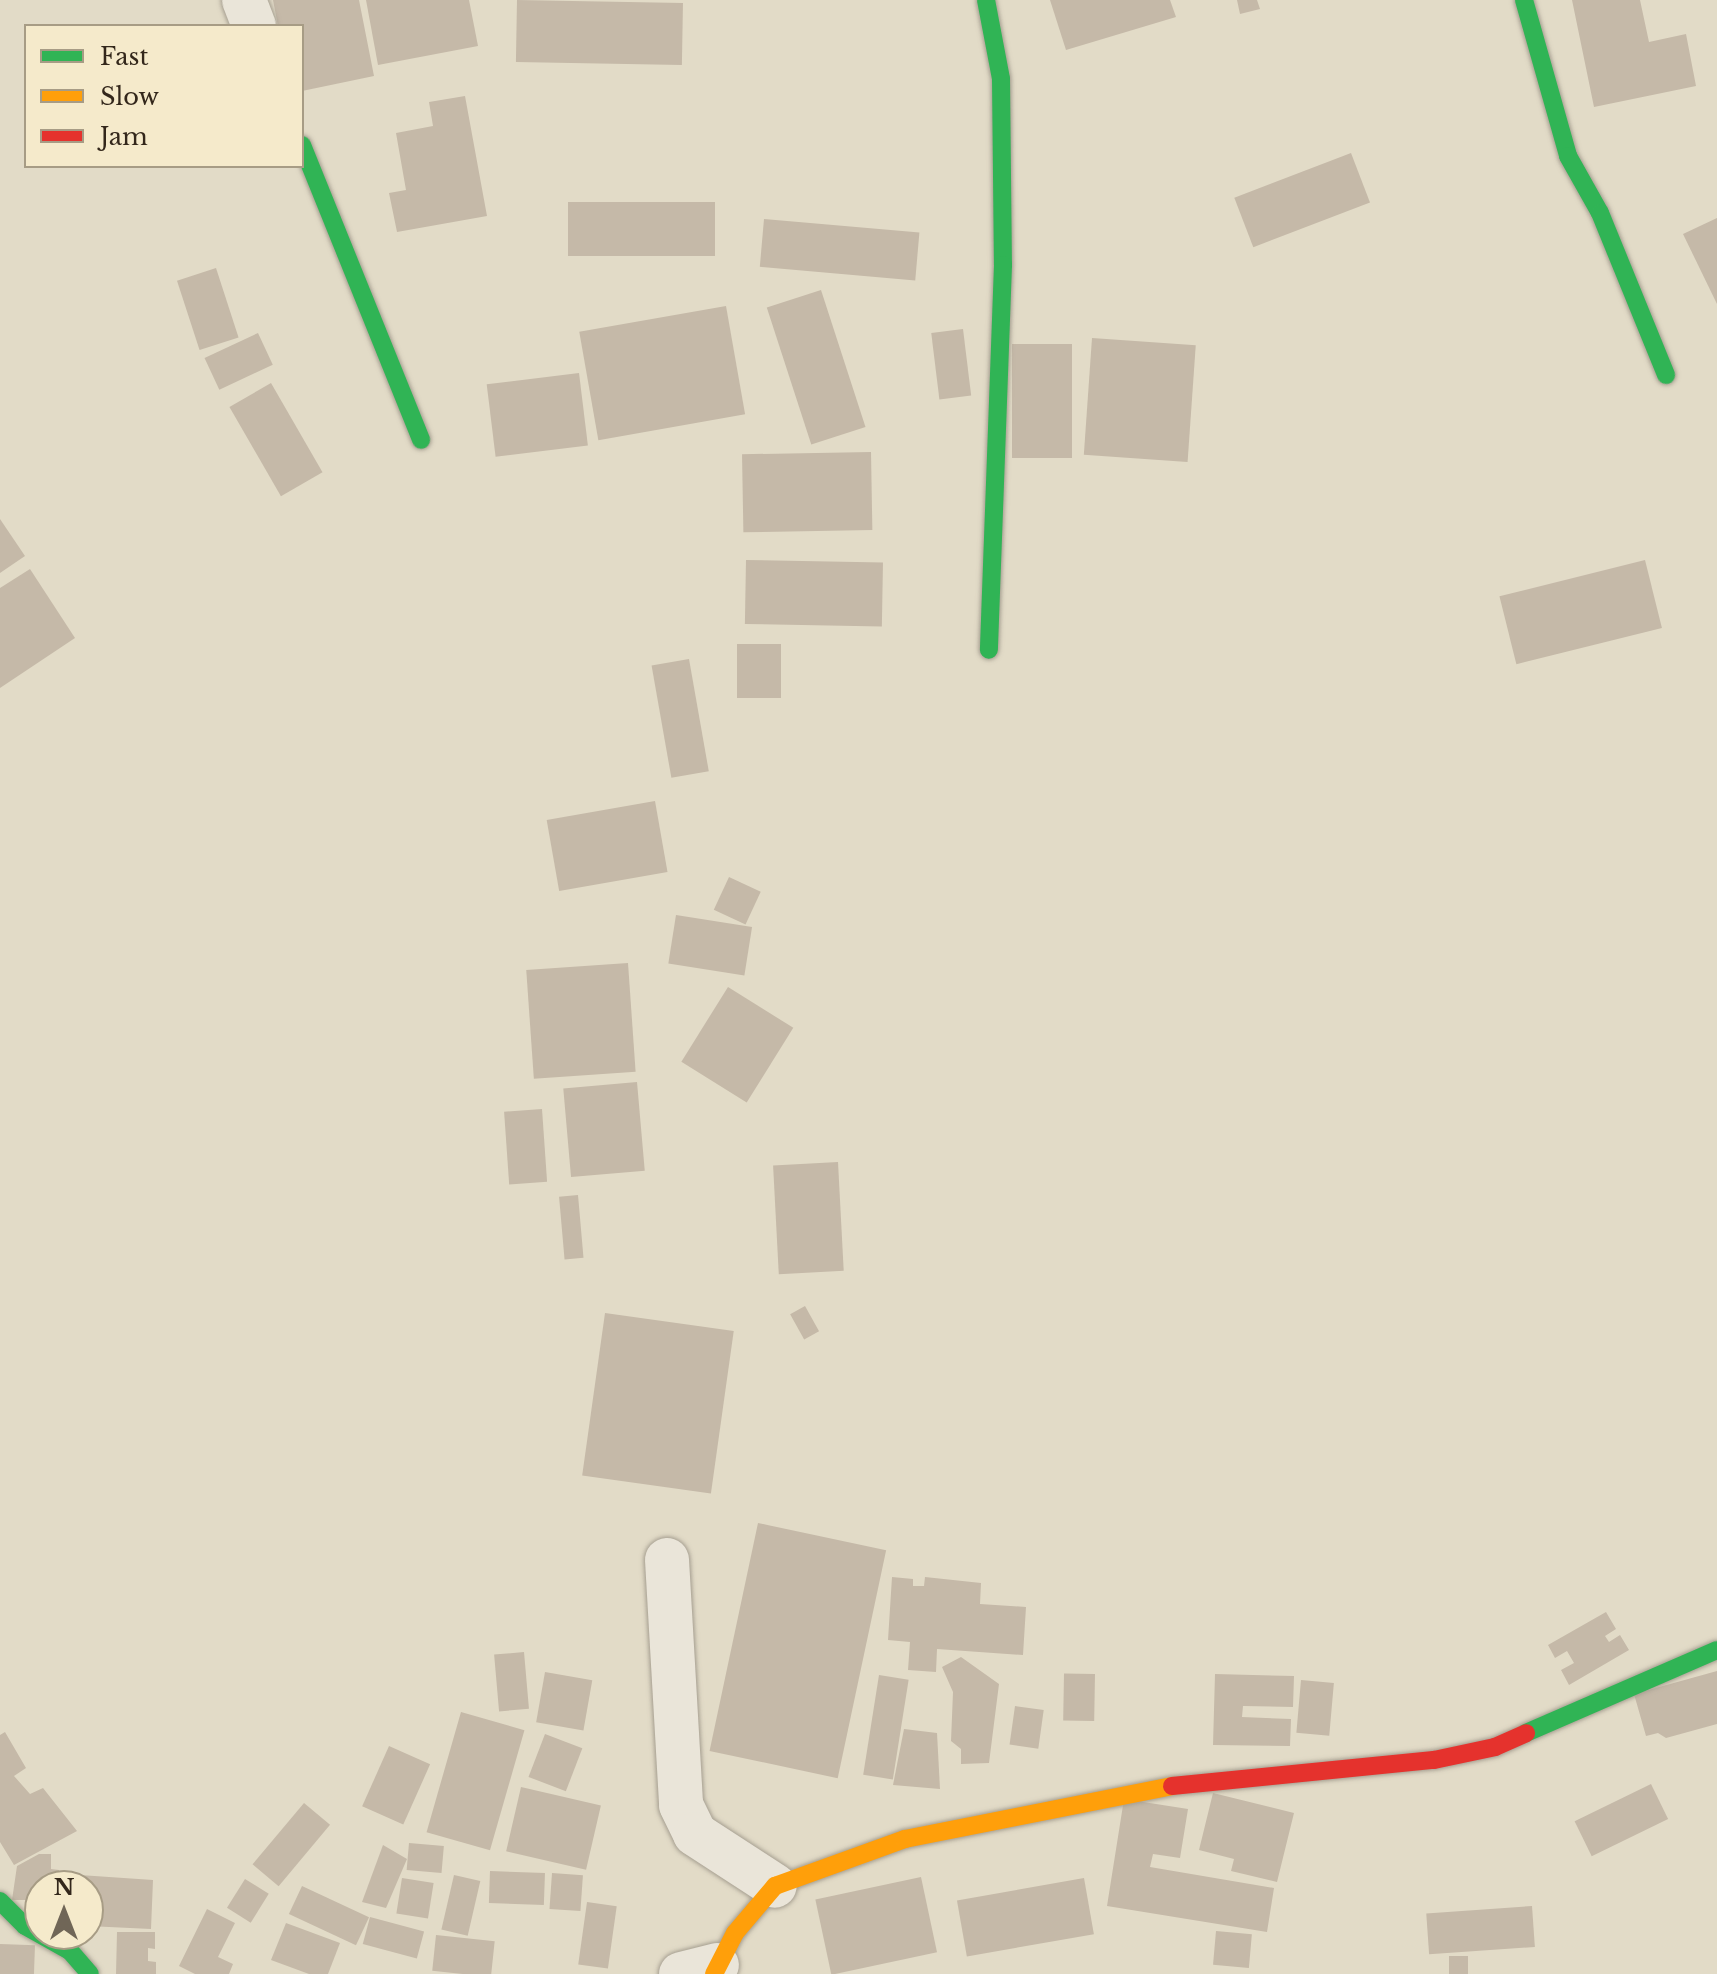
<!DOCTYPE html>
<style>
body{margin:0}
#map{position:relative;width:1717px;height:1974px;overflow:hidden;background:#e2dbc7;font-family:"Libre Baskerville",serif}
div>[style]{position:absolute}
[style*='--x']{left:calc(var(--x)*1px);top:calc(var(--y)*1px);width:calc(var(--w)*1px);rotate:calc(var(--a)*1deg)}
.building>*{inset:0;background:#c5b9a8;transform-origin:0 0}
.roads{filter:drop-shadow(0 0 2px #a69f91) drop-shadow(0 0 2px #a69f91)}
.street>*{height:44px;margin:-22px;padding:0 22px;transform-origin:22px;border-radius:22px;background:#eae5d9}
.fast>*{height:18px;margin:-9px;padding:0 9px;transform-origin:9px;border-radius:9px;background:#30b455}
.slow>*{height:18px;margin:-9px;padding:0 9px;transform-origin:9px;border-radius:9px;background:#ff9f0a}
.jam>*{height:18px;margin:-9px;padding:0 9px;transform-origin:9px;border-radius:9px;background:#e5322d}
span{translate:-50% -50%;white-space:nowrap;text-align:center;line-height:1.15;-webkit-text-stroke:6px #f5eacb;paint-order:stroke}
.legend{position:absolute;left:24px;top:24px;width:280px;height:144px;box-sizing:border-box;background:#f5eacb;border:2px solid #a79c85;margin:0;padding:10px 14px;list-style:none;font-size:24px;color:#33271b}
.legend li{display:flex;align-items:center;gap:16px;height:40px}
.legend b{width:40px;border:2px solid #a79c85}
.north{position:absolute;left:24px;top:1870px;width:80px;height:80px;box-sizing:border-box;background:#f5eacb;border:2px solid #a79c85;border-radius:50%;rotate:0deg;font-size:22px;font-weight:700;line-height:32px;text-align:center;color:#33271b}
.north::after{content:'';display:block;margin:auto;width:28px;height:36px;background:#706657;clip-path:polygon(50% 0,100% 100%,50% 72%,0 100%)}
</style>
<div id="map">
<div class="building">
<i style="clip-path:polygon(273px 0,359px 0,374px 76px,302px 91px,302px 26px,278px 26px)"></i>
<i style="clip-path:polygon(366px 0,469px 0,478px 46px,378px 65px)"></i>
<i style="left:517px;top:0;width:166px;height:62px;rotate:1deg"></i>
<i style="clip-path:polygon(1050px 0,1170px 0,1176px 17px,1066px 50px)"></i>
<i style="clip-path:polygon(1237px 0,1257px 0,1260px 9px,1240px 14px)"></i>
<i style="clip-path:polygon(1572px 0,1640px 0,1649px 42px,1686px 34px,1696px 86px,1594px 107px)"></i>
<i style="clip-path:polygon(465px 96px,487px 216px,397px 232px,389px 193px,406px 190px,396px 133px,433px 126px,429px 102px)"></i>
<i style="left:1351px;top:153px;width:53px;height:125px;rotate:69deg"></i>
<i style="left:715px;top:202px;width:54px;height:147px;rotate:90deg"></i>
<i style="clip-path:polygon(1717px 218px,1717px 304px,1683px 234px)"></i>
<i style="left:764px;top:219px;width:156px;height:48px;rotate:5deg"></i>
<i style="left:216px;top:268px;width:73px;height:41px;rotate:72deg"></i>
<i style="left:821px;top:290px;width:144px;height:57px;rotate:72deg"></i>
<i style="left:726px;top:306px;width:110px;height:149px;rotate:80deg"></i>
<i style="left:963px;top:329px;width:67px;height:32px;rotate:83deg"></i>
<i style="left:258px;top:333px;width:35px;height:59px;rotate:65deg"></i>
<i style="left:1092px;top:338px;width:104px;height:117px;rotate:4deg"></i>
<i style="left:1012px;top:344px;width:60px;height:114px"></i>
<i style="left:579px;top:373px;width:73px;height:93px;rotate:83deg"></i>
<i style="left:271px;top:383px;width:103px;height:48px;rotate:60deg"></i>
<i style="left:871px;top:452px;width:78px;height:129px;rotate:89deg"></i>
<i style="clip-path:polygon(0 519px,25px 556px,0 573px)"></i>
<i style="left:746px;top:560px;width:137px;height:64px;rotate:1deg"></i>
<i style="left:1645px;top:560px;width:70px;height:150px;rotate:76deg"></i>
<i style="clip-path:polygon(30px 569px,75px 638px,0 688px,0 588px)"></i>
<i style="left:737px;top:644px;width:44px;height:54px"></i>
<i style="left:689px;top:659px;width:114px;height:38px;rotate:80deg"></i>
<i style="left:655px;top:801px;width:72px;height:110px;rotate:80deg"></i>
<i style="left:729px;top:877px;width:35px;height:36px;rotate:25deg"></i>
<i style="left:676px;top:915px;width:77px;height:49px;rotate:9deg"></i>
<i style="left:628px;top:963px;width:109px;height:102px;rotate:86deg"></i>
<i style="left:728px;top:987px;width:77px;height:88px;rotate:32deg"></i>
<i style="left:637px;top:1082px;width:89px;height:74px;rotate:85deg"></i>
<i style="left:542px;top:1109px;width:73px;height:38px;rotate:86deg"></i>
<i style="left:838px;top:1162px;width:109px;height:65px;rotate:87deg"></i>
<i style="left:578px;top:1195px;width:63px;height:19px;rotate:85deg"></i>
<i style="left:805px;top:1306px;width:29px;height:17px;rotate:61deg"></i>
<i style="left:605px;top:1313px;width:130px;height:164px;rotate:8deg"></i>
<i style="left:758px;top:1523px;width:131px;height:233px;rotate:12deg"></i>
<i style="clip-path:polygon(892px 1577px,913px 1579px,913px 1586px,924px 1586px,925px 1577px,981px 1583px,980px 1604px,1026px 1607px,1023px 1655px,937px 1649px,936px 1672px,908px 1670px,910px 1642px,888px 1640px)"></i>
<i style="clip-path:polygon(1606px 1612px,1616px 1629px,1605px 1636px,1609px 1642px,1620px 1635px,1629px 1650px,1569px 1685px,1561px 1670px,1574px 1663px,1567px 1651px,1555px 1658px,1548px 1645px)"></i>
<i style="left:524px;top:1652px;width:57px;height:30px;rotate:85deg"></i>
<i style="clip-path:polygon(961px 1657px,999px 1684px,989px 1763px,961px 1764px,961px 1749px,951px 1741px,953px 1692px,942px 1667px)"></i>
<i style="clip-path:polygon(1717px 1671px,1717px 1724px,1666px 1738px,1658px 1733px,1646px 1736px,1634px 1694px)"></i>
<i style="left:545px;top:1672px;width:48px;height:51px;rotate:10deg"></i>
<i style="left:1095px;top:1674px;width:47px;height:31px;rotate:91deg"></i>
<i style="clip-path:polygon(1215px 1674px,1294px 1676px,1293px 1707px,1243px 1706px,1242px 1717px,1291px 1719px,1290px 1746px,1213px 1745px)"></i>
<i style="left:879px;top:1675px;width:30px;height:101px;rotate:9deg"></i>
<i style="left:1301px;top:1680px;width:33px;height:53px;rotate:5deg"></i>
<i style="left:1015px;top:1706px;width:29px;height:39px;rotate:8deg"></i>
<i style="left:461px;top:1712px;width:66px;height:125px;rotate:16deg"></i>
<i style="clip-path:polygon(904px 1729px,937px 1733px,940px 1789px,893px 1785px)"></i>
<i style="clip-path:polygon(5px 1732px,26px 1768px,14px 1776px,30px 1794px,43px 1788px,77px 1831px,14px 1865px,0 1842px,0 1735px)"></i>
<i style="left:545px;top:1734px;width:40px;height:46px;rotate:21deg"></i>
<i style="left:389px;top:1746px;width:45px;height:66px;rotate:24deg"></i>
<i style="left:1651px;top:1784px;width:39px;height:85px;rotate:64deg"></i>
<i style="left:521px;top:1787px;width:82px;height:66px;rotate:13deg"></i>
<i style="clip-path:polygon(1213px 1793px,1294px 1813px,1277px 1882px,1231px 1871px,1234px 1859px,1199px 1850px)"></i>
<i style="clip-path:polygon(1124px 1799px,1188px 1809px,1180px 1858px,1153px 1854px,1150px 1867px,1274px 1888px,1267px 1932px,1107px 1906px)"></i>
<i style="left:304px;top:1803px;width:34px;height:80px;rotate:40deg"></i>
<i style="left:409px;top:1843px;width:35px;height:27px;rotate:5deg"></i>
<i style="clip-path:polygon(383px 1845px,407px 1859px,386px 1908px,362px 1902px)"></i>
<i style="clip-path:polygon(39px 1854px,51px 1854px,51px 1869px,59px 1870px,59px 1886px,40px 1886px,40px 1900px,12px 1900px,17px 1866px)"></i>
<i style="left:490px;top:1871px;width:55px;height:32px;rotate:2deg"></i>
<i style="left:552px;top:1873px;width:31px;height:36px;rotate:4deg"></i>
<i style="clip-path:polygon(65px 1874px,153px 1880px,151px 1929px,88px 1926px,88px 1886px,64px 1886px)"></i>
<i style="left:454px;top:1875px;width:27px;height:56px;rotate:13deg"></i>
<i style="left:921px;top:1877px;width:77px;height:108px;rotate:78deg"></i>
<i style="left:402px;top:1878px;width:32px;height:36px;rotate:9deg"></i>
<i style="left:1084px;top:1878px;width:57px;height:129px;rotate:80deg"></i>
<i style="left:245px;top:1879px;width:28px;height:34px;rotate:32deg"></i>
<i style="left:302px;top:1886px;width:74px;height:31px;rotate:25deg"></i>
<i style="left:587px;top:1902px;width:30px;height:63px;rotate:8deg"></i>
<i style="left:1532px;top:1906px;width:41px;height:106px;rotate:86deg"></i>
<i style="clip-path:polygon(207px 1909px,235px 1923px,218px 1957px,233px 1964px,229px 1974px,195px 1974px,179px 1966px)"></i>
<i style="left:370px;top:1917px;width:56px;height:28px;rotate:15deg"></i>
<i style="clip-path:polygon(286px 1923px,340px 1943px,328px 1974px,309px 1974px,271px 1960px)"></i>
<i style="left:1216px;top:1931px;width:36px;height:34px;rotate:5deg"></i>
<i style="clip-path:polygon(117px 1932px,155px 1932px,155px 1949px,148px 1948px,148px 1961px,156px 1962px,156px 1974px,116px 1974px)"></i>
<i style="left:436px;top:1935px;width:59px;height:36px;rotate:6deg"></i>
<i style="left:0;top:1944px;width:35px;height:30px;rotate:2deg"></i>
<i style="left:1449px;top:1956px;width:19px;height:18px"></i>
</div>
<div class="roads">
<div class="street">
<i style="--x:244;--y:0;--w:28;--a:69"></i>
<i style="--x:667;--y:1560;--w:245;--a:86.7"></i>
<i style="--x:681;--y:1805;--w:32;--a:64"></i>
<i style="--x:695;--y:1834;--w:95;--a:33"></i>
<i style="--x:681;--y:1974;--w:37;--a:-14"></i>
</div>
<div class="fast">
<i style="--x:986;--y:0;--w:80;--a:79.2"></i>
<i style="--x:1001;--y:79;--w:186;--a:89.4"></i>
<i style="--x:1003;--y:265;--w:385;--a:92.1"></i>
<i style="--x:1524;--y:0;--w:162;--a:74.2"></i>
<i style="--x:1568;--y:156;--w:65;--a:60.7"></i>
<i style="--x:1600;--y:213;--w:175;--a:67.8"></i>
<i style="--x:302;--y:145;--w:318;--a:68"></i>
<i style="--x:1526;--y:1733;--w:208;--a:-23.5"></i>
<i style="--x:0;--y:1901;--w:35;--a:45"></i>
<i style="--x:25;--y:1926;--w:51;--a:29.1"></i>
<i style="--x:70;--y:1951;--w:30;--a:49"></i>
</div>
<div class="slow">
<i style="--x:714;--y:1974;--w:46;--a:-62.9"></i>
<i style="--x:735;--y:1933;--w:62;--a:-49.6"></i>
<i style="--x:775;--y:1886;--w:138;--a:-19.9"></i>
<i style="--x:905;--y:1839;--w:272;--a:-11.2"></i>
</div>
<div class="jam">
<i style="--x:1172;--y:1786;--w:263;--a:-5.7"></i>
<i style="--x:1434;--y:1760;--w:62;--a:-12"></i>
<i style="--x:1495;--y:1747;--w:34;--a:-24"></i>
</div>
</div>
<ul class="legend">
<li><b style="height:10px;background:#30b455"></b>Fast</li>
<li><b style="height:10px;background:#ff9f0a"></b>Slow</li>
<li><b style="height:10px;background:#e5322d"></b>Jam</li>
</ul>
<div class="north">N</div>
</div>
